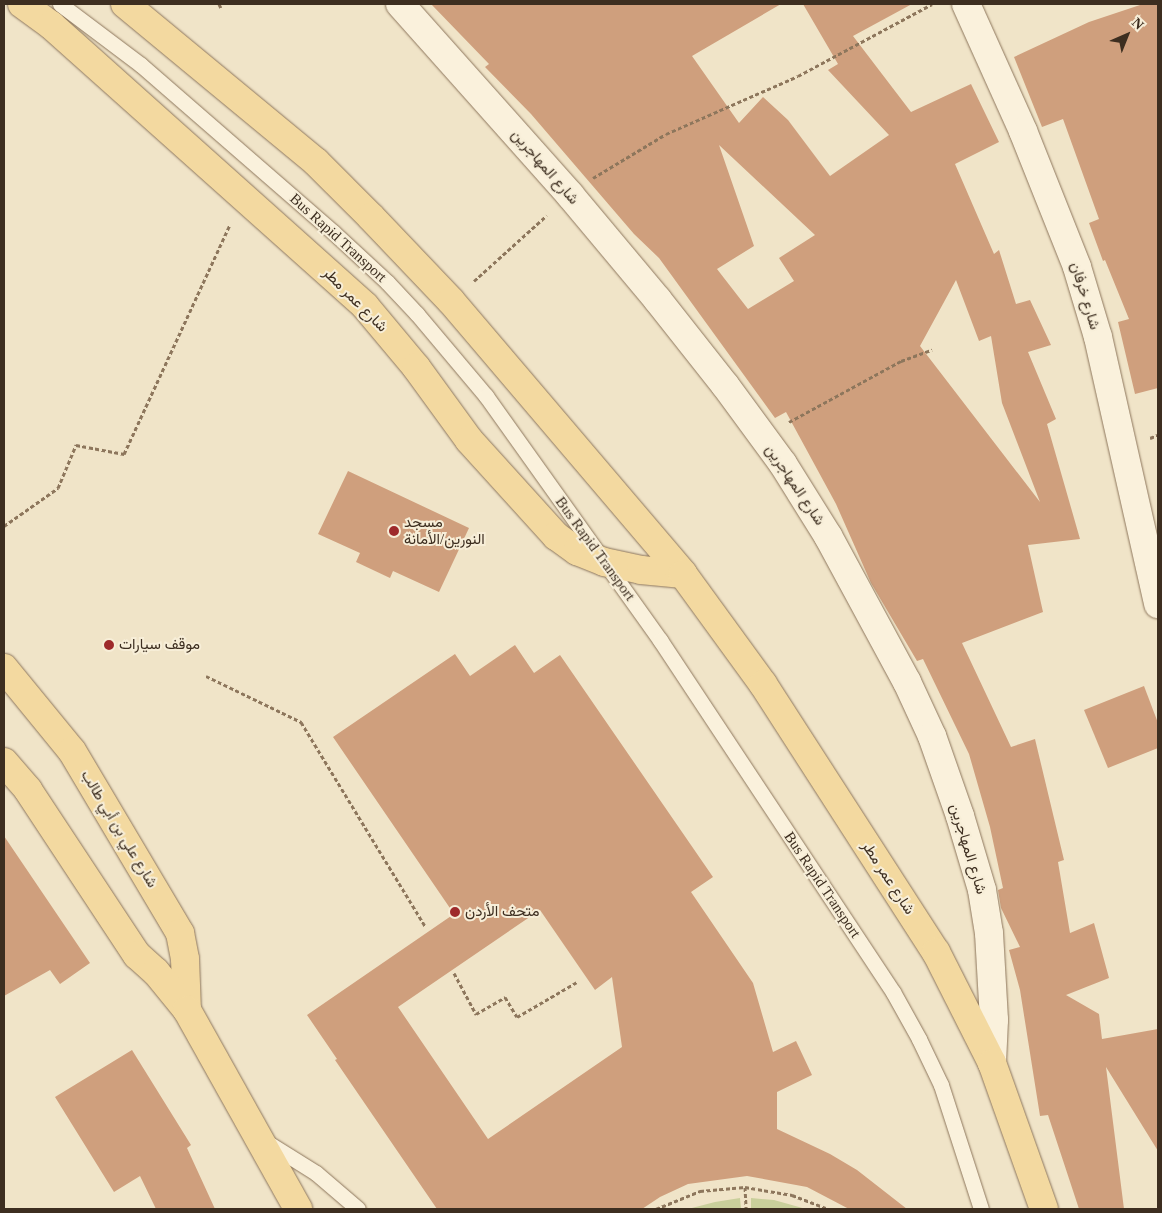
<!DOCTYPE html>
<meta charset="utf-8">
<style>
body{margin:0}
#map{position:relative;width:1162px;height:1213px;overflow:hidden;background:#f0e4c8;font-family:"Times New Roman",Vazirmatn,serif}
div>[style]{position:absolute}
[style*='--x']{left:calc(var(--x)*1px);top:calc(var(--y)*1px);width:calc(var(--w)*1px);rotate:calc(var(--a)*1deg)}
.green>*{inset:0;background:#c9cf9b}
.building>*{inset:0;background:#cf9f7d}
.path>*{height:3px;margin-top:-1.5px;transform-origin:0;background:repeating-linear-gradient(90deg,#8d765c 0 4px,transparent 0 6.5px)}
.roads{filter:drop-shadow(0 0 1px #8d765c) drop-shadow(0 0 1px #8d765c)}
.lane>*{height:15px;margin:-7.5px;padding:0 7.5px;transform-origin:7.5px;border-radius:7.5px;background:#faf1dc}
.street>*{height:28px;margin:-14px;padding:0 14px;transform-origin:14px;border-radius:14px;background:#faf1dc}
.primary>*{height:28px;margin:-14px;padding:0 14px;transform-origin:14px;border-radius:14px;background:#f3d9a0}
.dots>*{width:14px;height:14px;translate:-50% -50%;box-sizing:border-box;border:2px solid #f7eed8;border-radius:50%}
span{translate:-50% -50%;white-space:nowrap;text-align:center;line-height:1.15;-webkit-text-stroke:4px #f7eed8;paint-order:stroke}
.street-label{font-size:15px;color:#3d2e20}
.poi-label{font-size:15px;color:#3d2e20}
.left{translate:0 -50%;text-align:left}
.frame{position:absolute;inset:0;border:5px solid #3d2e20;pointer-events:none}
.north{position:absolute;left:1102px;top:10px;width:50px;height:50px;-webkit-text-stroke:4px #f7eed8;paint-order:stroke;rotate:44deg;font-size:14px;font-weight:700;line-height:20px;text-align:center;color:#3d2e20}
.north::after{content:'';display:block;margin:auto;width:18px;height:22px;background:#3d2e20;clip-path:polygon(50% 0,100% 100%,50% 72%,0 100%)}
</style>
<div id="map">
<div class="green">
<i style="clip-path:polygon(740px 1198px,741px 1209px,688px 1209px,715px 1202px)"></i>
<i style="clip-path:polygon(751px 1198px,774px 1200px,806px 1209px,751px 1209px)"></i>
</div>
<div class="building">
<i style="clip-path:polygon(evenodd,431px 4px,781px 4px,692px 56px,739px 123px,763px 97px,788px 120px,830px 176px,889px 135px,828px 70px,838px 64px,803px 4px,912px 4px,853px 36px,911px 112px,971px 84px,999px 142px,955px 164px,994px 254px,999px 250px,1016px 304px,1030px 300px,1051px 345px,1028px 352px,1056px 419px,1047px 424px,1080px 539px,1028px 545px,1043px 612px,962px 643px,1011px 747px,1035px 739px,1064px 860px,1058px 862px,1070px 933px,1094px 923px,1109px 978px,1066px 995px,1099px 1014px,1102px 1039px,1158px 1029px,1158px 1151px,1106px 1067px,1124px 1209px,1079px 1209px,1048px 1115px,1040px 1116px,1020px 990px,1009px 950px,1020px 947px,1001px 908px,998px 890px,1003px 888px,990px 827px,969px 754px,923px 659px,917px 661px,871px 583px,836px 504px,786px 412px,775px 418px,659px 258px,634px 234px,531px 114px,485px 67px,489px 64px,431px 4px,719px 145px,815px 235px,779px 258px,794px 281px,748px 309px,717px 269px,754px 246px,719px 145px,431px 4px,956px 280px,979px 341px,991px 336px,1002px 403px,1040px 502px,920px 346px,956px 280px)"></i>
<i style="clip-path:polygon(1143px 4px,1158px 4px,1158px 388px,1135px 394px,1118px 322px,1129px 319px,1105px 260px,1103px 261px,1089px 223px,1099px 219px,1063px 119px,1042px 127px,1014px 57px,1089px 22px)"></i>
<i style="clip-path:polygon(348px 471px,469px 528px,439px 592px,393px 571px,390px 578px,356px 562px,360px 553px,318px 534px)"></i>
<i style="clip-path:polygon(evenodd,515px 645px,534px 673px,560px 655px,713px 877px,691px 892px,753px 983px,773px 1052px,796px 1041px,812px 1075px,777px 1092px,777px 1129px,830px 1154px,857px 1170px,907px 1209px,849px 1209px,807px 1187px,747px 1176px,688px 1184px,660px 1197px,642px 1209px,437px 1209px,335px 1060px,337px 1059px,307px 1015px,454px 914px,333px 737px,455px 654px,470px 676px,515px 645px,540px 910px,595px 990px,612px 977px,622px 1047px,488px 1139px,398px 1007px,540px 910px)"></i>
<i style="clip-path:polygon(1144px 686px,1158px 723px,1158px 748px,1108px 768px,1084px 710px)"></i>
<i style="clip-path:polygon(4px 836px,90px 963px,60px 984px,50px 970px,4px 996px)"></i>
<i style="clip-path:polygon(132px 1050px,191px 1145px,187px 1148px,215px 1209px,156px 1209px,140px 1176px,114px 1192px,55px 1097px)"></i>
</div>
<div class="path">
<i style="--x:219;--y:4;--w:4;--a:63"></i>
<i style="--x:593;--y:178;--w:85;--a:-31.1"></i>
<i style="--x:666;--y:134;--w:144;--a:-23.7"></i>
<i style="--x:798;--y:76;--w:152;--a:-28.2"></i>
<i style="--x:474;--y:281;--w:98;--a:-42.1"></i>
<i style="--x:789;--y:422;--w:128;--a:-28.6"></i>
<i style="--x:901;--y:361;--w:33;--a:-20"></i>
<i style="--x:1150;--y:438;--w:9;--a:-21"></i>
<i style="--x:4;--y:526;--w:66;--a:-35.1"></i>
<i style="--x:58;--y:488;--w:47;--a:-67.3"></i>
<i style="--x:76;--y:445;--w:49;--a:10.6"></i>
<i style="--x:124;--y:454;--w:252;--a:-65.2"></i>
<i style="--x:206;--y:676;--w:106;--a:25.8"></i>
<i style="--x:301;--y:722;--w:239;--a:58.7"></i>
<i style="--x:454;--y:973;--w:47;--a:61.8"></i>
<i style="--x:476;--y:1014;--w:34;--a:-30"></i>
<i style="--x:505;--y:997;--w:23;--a:59"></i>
<i style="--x:517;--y:1017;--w:69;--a:-30.3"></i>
<i style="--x:745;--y:1187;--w:22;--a:87"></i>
<i style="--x:656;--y:1209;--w:48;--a:-22.2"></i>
<i style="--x:700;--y:1191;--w:45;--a:-5.1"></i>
<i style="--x:745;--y:1187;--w:48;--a:9.7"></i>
<i style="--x:792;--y:1195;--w:40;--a:21"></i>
</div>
<div class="roads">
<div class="lane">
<i style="--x:60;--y:4;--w:101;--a:37"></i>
<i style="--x:141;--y:65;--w:254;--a:41"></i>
<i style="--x:333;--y:232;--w:74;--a:42.8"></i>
<i style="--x:387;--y:282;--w:44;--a:46.8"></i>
<i style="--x:417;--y:314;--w:107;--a:49.9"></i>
<i style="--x:486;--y:396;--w:300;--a:54.5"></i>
<i style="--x:660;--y:640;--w:422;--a:56.5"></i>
<i style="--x:893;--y:992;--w:54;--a:61"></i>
<i style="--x:919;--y:1039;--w:51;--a:64.4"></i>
<i style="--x:941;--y:1085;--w:130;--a:72.1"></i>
<i style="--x:265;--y:1141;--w:60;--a:32.1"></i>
<i style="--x:316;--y:1173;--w:55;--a:40.6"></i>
</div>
<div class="street">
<i style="--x:400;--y:4;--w:256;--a:48.3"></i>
<i style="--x:570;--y:195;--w:136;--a:50.1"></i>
<i style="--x:657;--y:299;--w:110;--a:51.7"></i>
<i style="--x:725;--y:385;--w:98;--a:53.7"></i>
<i style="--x:783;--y:464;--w:85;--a:58"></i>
<i style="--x:828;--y:536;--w:166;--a:61.6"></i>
<i style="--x:907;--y:682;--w:60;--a:65.2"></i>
<i style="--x:932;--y:736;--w:85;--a:70.7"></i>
<i style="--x:960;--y:816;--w:77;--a:73.4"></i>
<i style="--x:982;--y:890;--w:44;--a:80.8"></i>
<i style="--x:989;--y:933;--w:87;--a:86.7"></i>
<i style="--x:994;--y:1020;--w:43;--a:92.7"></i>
<i style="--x:966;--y:4;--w:139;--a:65.8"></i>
<i style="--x:1023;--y:131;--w:146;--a:68.3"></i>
<i style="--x:1077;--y:267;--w:73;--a:73.3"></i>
<i style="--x:1098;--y:337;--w:274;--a:77.3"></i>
</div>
<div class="primary">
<i style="--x:22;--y:4;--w:36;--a:36"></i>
<i style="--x:51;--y:25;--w:421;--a:41.8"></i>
<i style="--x:365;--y:306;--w:80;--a:50.1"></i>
<i style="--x:416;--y:367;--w:90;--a:54"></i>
<i style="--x:469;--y:440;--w:130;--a:47.8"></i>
<i style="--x:556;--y:536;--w:26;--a:36"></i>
<i style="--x:577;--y:551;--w:29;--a:22"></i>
<i style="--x:604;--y:562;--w:38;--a:12"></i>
<i style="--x:641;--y:570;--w:42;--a:5.4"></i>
<i style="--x:125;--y:4;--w:248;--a:39.6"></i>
<i style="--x:316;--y:162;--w:78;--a:45"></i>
<i style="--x:371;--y:217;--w:116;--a:46.4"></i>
<i style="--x:451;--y:301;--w:358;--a:49.6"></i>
<i style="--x:683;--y:574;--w:136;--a:54"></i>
<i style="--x:763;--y:684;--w:319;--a:57.2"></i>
<i style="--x:936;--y:952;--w:124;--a:63.2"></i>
<i style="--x:992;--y:1063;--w:155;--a:70.4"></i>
<i style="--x:4;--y:668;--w:107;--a:50.7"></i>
<i style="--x:72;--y:751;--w:212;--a:59.3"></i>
<i style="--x:180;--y:933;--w:26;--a:79"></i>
<i style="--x:185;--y:959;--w:51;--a:87.8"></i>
<i style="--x:4;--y:762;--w:37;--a:49"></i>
<i style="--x:28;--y:790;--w:198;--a:56.6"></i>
<i style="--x:137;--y:955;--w:25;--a:42"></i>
<i style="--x:156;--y:972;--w:49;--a:50.8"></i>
<i style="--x:187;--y:1010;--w:228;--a:60.8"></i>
</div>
</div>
<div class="dots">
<i style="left:394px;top:531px;background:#9e2a2b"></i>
<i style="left:109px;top:645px;background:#9e2a2b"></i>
<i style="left:455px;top:912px;background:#9e2a2b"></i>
</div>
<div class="street-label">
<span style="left:545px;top:167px;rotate:49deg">شارع المهاجرين</span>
<span style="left:338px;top:238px;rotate:42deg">Bus Rapid Transport</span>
<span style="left:1085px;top:296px;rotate:73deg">شارع خرفان</span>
<span style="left:355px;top:300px;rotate:45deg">شارع عمر مطر</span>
<span style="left:795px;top:485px;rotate:56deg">شارع المهاجرين</span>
<span style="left:595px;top:549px;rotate:54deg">Bus Rapid Transport</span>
<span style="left:119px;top:829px;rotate:59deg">شارع علي بن أبي طالب</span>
<span style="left:968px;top:849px;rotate:73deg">شارع المهاجرين</span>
<span style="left:888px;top:878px;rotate:57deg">شارع عمر مطر</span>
<span style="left:822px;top:885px;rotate:56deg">Bus Rapid Transport</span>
</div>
<div class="poi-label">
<span class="left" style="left:404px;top:531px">مسجد<br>النورين/الأمانة</span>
<span class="left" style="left:119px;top:645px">موقف سيارات</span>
<span class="left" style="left:465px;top:912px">متحف الأردن</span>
</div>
<div class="frame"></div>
<div class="north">N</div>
</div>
